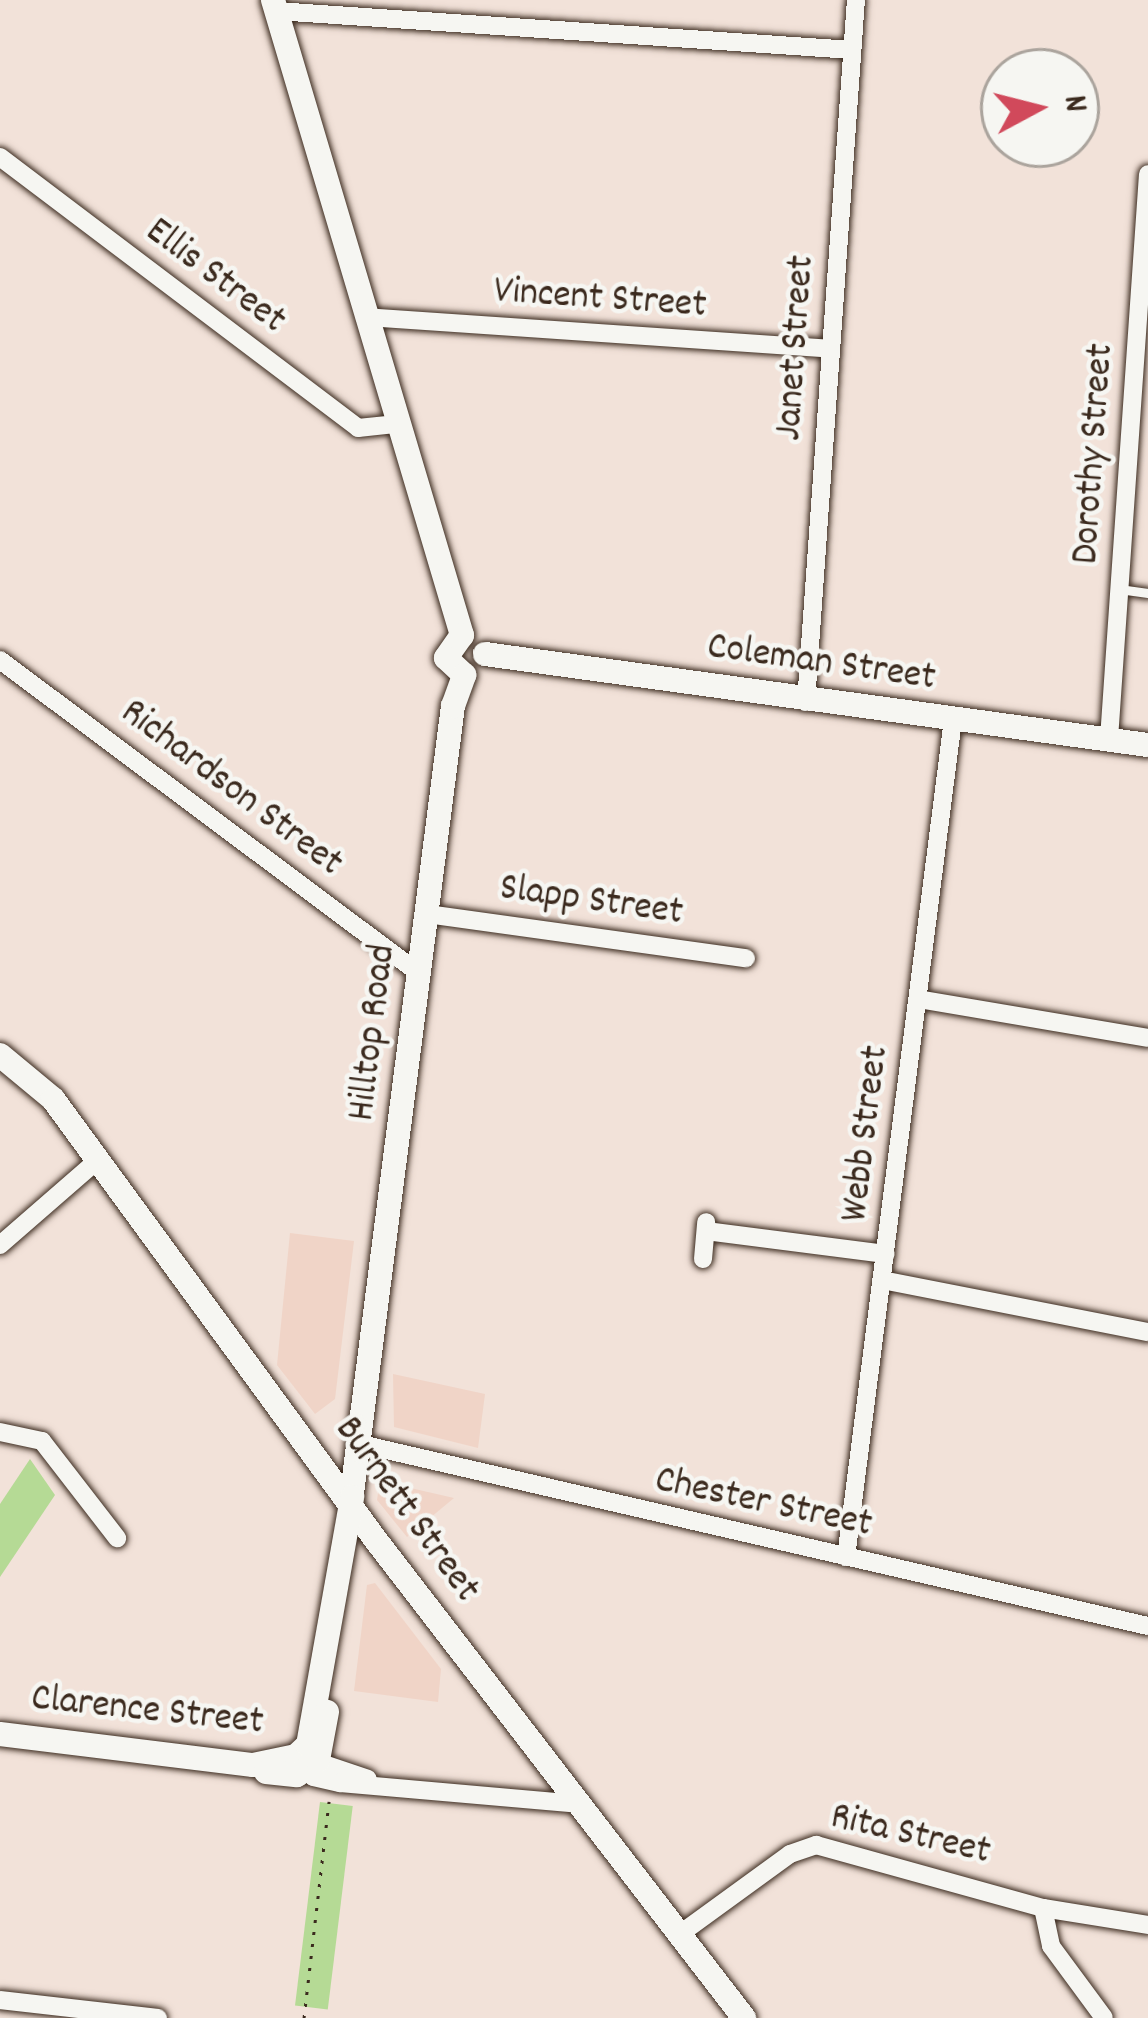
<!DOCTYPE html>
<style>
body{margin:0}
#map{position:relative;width:1148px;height:2018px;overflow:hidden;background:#f2e2d9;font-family:Dekko,sans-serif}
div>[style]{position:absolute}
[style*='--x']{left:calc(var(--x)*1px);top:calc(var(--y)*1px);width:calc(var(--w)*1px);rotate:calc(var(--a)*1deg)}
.built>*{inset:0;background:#f0d4c7}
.green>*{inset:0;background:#b5da95;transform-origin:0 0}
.path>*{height:3px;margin-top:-1.5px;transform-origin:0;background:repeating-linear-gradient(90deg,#3b2a1e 0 3px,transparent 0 12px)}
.roads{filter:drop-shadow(0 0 3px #3b2a1e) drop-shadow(0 0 3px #3b2a1e)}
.lane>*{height:9px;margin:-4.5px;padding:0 4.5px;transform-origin:4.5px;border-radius:4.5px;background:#f6f6f2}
.street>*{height:18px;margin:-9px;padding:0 9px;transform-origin:9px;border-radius:9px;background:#f6f6f2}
.secondary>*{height:24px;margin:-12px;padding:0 12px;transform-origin:12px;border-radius:12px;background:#f6f6f2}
span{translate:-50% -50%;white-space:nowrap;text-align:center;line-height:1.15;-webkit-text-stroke:9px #f6f6f2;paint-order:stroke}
.street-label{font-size:39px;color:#3b2a1e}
.north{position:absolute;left:980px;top:48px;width:120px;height:120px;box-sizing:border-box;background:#f6f6f2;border:3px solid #aba49d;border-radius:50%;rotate:83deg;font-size:33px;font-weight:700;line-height:48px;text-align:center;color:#3b2a1e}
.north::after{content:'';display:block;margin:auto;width:42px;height:54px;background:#d1495b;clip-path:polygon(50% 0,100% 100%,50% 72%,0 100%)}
</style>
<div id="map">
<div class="built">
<i style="clip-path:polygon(290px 1233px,354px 1241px,335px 1399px,315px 1414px,277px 1365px)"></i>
<i style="clip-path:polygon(393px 1374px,485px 1394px,478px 1448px,394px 1427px)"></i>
<i style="clip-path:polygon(380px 1481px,454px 1498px,407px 1537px,377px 1500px)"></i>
<i style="clip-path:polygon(375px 1583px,441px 1669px,438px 1702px,354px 1691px,367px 1585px)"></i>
</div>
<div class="green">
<i style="clip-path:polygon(30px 1459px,55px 1495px,0 1577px,0 1504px)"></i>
<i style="left:320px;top:1802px;width:33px;height:205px;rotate:7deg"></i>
</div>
<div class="path">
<i style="--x:304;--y:2018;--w:218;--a:-83.4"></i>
</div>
<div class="roads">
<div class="lane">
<i style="--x:1119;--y:589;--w:29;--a:8"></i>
</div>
<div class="street">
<i style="--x:276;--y:11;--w:577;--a:3.87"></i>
<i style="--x:0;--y:157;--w:449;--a:37.1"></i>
<i style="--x:358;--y:428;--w:37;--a:-6"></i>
<i style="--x:365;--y:317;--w:467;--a:3.9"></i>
<i style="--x:0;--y:660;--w:524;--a:36.78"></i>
<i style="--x:806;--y:702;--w:704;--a:-85.93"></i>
<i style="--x:1109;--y:739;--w:566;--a:-86.05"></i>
<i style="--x:427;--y:914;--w:322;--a:7.9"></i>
<i style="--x:918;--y:999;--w:233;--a:9.6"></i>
<i style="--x:706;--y:1231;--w:181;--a:7.3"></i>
<i style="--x:0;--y:1245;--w:131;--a:-41"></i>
<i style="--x:703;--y:1259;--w:37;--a:-85"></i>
<i style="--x:882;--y:1280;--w:271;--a:11.1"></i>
<i style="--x:0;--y:1432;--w:43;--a:12.1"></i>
<i style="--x:42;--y:1441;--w:123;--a:52.3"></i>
<i style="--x:365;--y:1445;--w:804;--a:13.02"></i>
<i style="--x:846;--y:1557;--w:845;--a:-82.72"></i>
<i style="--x:309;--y:1759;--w:62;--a:18.7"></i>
<i style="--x:301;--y:1763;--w:18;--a:49"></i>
<i style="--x:313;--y:1777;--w:28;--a:13"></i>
<i style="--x:340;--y:1783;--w:242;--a:5"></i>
<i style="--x:1043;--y:1908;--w:39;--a:78"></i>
<i style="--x:1051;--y:1946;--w:89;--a:53.6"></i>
<i style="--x:680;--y:1934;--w:136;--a:-36"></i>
<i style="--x:790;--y:1854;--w:28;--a:-19"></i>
<i style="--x:816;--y:1845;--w:236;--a:15.5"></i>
<i style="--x:1043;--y:1908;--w:106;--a:9.2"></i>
<i style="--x:0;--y:2000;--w:159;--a:6.5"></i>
</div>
<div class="secondary">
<i style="--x:273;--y:0;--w:663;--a:73.43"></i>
<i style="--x:462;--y:635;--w:28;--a:125"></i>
<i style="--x:446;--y:658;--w:25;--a:43"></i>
<i style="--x:485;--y:654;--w:669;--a:7.82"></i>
<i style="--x:0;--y:1055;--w:69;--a:39.7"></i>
<i style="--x:53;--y:1099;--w:545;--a:53.8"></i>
<i style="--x:375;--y:1539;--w:605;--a:52.39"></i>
<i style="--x:351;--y:1501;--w:802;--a:-82.69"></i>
<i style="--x:453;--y:706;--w:33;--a:-70"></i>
<i style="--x:0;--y:1734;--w:255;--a:7"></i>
<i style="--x:253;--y:1765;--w:44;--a:-11.8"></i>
<i style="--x:296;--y:1756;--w:16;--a:-43"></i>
<i style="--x:308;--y:1745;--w:252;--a:-79.9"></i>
<i style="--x:266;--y:1772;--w:31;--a:6"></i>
<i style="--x:297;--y:1775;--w:26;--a:-36"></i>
<i style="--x:318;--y:1760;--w:49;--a:-79.4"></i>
</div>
</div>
<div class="street-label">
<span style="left:214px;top:278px;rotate:37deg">Ellis Street</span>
<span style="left:600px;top:301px;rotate:4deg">Vincent Street</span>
<span style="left:798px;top:348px;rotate:-86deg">Janet Street</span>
<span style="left:1096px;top:454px;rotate:-86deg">Dorothy Street</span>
<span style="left:821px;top:665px;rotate:8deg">Coleman Street</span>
<span style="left:230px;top:790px;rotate:37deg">Richardson Street</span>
<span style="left:591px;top:903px;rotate:8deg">Slapp Street</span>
<span style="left:375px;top:1033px;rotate:-83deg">Hilltop Road</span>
<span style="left:868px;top:1134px;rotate:-83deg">Webb Street</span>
<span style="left:763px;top:1505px;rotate:12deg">Chester Street</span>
<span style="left:405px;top:1511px;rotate:54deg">Burnett Street</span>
<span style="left:147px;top:1713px;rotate:6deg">Clarence Street</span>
<span style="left:910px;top:1837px;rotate:13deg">Rita Street</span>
</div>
<div class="north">N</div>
</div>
